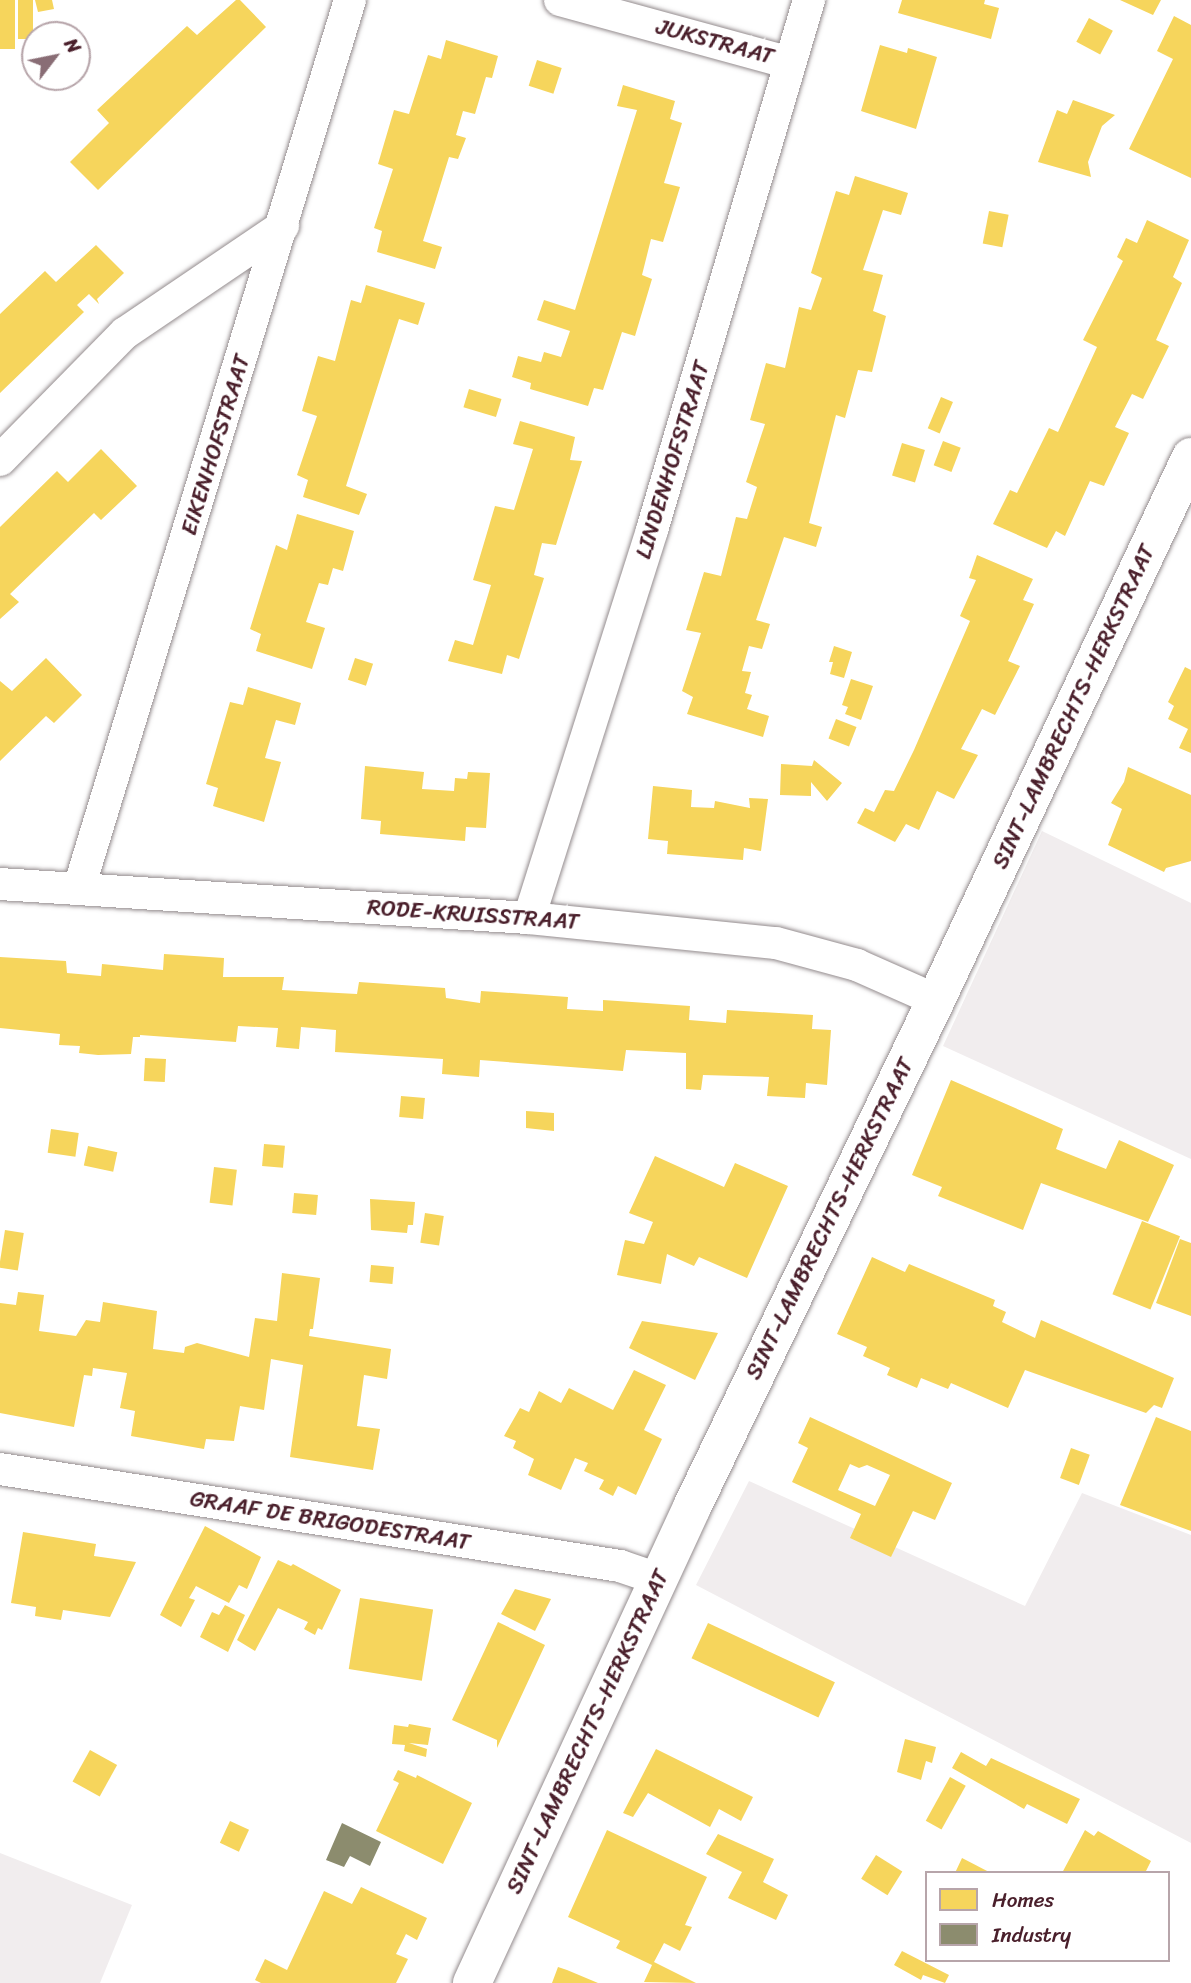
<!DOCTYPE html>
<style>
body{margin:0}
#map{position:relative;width:1191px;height:1983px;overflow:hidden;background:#fff;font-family:Sriracha,sans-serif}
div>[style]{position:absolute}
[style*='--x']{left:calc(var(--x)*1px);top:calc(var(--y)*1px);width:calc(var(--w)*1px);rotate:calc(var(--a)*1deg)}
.built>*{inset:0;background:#f1edee}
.homes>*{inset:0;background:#f6d55c;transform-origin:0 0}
.industry>*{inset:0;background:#8c8c6e}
.roads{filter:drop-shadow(0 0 2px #948c8e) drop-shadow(0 0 2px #948c8e)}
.minor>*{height:32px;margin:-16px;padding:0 16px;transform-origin:16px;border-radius:16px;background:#fff}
.tertiary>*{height:38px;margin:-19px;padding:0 19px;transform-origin:19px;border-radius:19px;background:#fff}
span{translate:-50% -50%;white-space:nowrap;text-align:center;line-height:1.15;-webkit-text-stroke:7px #fff;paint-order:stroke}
.street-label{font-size:23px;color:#4a1f2b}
.legend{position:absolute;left:925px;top:1871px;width:245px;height:91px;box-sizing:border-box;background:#fff;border:2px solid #b7a5aa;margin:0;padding:9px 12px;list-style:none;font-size:21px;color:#4a1f2b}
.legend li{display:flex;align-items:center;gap:14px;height:35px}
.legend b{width:35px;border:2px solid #b7a5aa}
.north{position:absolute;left:21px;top:21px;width:70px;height:70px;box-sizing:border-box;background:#fff;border:2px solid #b7a5aa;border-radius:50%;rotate:58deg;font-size:19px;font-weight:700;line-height:28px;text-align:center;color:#4a1f2b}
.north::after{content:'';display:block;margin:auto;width:24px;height:32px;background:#896d75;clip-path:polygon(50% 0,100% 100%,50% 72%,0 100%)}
</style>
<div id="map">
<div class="built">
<i style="clip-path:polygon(1042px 831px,1191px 903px,1191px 1159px,943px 1046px)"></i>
<i style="clip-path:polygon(749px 1481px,1025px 1606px,1082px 1493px,1191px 1535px,1191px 1843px,696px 1585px)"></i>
<i style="clip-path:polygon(0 1853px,132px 1905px,100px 1983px,0 1983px)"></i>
</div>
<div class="homes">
<i style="left:0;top:0;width:15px;height:49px"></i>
<i style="left:18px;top:0;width:15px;height:39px"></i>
<i style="clip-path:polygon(35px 0,52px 0,54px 9px,38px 12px)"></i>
<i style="clip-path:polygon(236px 0,240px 0,266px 27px,98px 190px,70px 162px,109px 123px,97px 110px,187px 26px,197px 35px)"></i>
<i style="clip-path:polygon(902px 0,985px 0,984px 4px,999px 8px,991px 39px,898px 13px)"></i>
<i style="clip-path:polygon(1120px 0,1161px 0,1153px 15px)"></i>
<i style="clip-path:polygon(1174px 16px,1191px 25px,1191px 178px,1129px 149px,1173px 59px,1157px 51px)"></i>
<i style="left:1089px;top:18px;width:27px;height:27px;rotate:28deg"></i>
<i style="clip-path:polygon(446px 40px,498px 56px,492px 78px,486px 77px,475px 114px,463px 111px,456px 135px,466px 138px,458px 159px,449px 157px,423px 241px,442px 247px,435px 269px,377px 252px,382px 231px,374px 228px,393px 169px,378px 164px,394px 110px,409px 114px,428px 55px,441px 59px)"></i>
<i style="clip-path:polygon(880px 45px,907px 53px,908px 48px,937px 57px,916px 129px,861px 111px)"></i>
<i style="left:537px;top:60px;width:26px;height:27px;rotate:18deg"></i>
<i style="clip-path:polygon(623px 85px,675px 101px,670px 119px,682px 123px,664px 183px,680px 187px,663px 242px,651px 239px,642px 275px,652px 279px,635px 336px,622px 332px,603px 390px,594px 388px,588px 406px,530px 389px,531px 383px,512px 377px,518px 356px,541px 362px,544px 352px,561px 357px,570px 331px,537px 320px,544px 300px,575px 310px,637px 110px,617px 106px)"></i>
<i style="clip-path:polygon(1073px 100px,1115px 115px,1102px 126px,1088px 162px,1091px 177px,1038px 162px,1057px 110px,1067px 114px)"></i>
<i style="clip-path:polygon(855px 176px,908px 193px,901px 215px,883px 210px,863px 270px,883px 275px,873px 311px,886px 316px,872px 372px,858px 370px,845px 418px,836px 415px,809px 523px,822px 527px,816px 547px,784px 537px,756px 620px,770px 624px,762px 649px,749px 646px,742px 671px,751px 672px,745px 693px,752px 695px,747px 709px,769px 716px,763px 737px,687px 714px,693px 697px,682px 691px,701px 633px,686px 630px,704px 572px,721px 576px,736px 517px,747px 519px,757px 487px,746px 482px,765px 424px,750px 420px,766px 363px,785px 368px,799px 307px,811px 310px,822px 278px,811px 273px,836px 191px,849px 195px)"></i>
<i style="left:989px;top:211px;width:20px;height:33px;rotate:11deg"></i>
<i style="clip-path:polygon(1147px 220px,1189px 240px,1173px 277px,1182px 283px,1156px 340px,1169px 346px,1143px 399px,1132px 394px,1115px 427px,1129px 433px,1104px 486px,1090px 481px,1065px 536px,1056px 531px,1047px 548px,993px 524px,1010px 490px,1017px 493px,1049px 428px,1058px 432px,1097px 347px,1083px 340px,1123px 261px,1117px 257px,1126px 238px,1137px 243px)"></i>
<i style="clip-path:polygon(96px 245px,124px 273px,97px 299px,99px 304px,89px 294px,77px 305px,84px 312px,0 393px,0 314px,45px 271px,56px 282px)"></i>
<i style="clip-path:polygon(366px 285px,425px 303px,418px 325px,399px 319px,346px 486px,367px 494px,359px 515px,303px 497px,308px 480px,297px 475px,317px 416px,302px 411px,318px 356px,335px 361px,351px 300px,361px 303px)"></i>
<i style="left:469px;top:389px;width:34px;height:19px;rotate:17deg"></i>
<i style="left:941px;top:397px;width:13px;height:34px;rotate:23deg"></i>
<i style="clip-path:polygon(520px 421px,575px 437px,570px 460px,582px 461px,556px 545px,542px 543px,534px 575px,544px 578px,519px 659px,507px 655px,502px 674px,448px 661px,455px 640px,473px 645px,491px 585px,473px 580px,495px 506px,514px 510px,533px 449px,513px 444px)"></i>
<i style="left:943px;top:441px;width:19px;height:26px;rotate:21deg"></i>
<i style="left:902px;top:443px;width:24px;height:34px;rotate:17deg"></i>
<i style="clip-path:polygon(101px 449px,137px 486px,101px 520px,94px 513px,10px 594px,19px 602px,0 619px,0 527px,57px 471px,68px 482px)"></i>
<i style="clip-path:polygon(297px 514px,354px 531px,343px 571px,333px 568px,328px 585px,319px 583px,306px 622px,325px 628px,312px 669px,256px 651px,261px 634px,250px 629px,276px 545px,287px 550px)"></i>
<i style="clip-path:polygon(977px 555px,1033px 579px,1023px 600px,1034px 604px,1008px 661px,1020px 666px,995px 715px,982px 709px,961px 749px,978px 755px,954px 799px,937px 791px,919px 830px,906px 824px,895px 842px,857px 823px,865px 808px,874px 812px,885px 790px,894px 791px,914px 750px,970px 621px,960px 616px,976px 580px,969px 578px)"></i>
<i style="clip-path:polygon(834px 646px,852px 652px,844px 678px,830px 674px,833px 662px,829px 662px)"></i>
<i style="clip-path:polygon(46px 658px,82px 695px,54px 723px,46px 716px,0 761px,0 681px,12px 691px)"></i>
<i style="left:355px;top:658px;width:19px;height:23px;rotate:18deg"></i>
<i style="clip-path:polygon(1185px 667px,1191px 670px,1191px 753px,1179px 748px,1188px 729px,1168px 719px,1174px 706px,1168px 702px)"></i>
<i style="clip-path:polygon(851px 679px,873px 686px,861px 720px,845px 714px,848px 707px,842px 705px)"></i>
<i style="clip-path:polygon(248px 687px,301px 703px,295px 725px,276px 720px,265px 758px,281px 762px,264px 822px,213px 806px,218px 788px,206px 784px,230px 702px,243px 705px)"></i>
<i style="left:836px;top:719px;width:22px;height:21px;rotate:21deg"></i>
<i style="clip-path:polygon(814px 760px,842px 783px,827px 801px,811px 782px,811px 796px,780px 795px,781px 764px,812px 766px)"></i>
<i style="clip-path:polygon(365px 766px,424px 772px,422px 789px,454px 791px,455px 778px,467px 779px,468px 772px,490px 773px,486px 828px,466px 827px,465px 841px,380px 834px,381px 821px,361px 819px)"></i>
<i style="clip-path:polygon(1128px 767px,1191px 795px,1191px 861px,1166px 868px,1164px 872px,1108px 845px,1122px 809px,1111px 803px,1124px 782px)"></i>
<i style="clip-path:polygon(653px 786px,692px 790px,691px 807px,714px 808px,715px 801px,750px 808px,749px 798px,768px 799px,761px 851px,744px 848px,743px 860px,667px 854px,668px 841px,648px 839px)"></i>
<i style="clip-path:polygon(164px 954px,224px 958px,223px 977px,284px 977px,282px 990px,357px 994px,359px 982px,445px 988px,446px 998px,480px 1003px,481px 991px,568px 997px,567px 1009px,603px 1011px,603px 1000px,690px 1006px,689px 1020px,726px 1023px,727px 1010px,813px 1015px,812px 1029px,831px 1030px,827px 1085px,806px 1083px,805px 1098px,767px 1096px,769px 1077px,703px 1075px,701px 1090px,686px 1089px,686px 1053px,626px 1050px,623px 1071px,480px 1060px,479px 1077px,442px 1074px,443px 1059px,335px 1052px,336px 1030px,301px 1027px,299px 1049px,276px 1047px,278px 1028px,238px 1026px,236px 1042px,140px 1035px,140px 1037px,133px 1037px,131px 1054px,98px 1055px,79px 1053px,80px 1046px,59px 1045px,60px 1034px,0 1028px,0 957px,66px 961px,67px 973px,101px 976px,102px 964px,163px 970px)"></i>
<i style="left:145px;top:1058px;width:21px;height:23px;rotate:3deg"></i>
<i style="clip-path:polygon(951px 1080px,1063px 1129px,1056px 1149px,1106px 1169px,1119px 1140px,1174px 1165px,1148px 1222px,1041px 1183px,1023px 1230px,938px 1196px,942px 1187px,912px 1175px)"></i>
<i style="left:401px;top:1096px;width:24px;height:21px;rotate:5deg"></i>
<i style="clip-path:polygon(526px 1111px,554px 1113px,554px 1131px,526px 1128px)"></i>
<i style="left:51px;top:1129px;width:28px;height:24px;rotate:8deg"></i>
<i style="left:264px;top:1144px;width:21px;height:22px;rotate:5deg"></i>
<i style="left:88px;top:1146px;width:30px;height:20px;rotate:12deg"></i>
<i style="clip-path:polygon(655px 1156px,724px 1187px,735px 1163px,788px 1186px,747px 1278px,699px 1257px,694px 1266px,667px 1254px,661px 1284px,617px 1275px,625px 1240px,644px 1244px,653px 1222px,629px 1213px)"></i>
<i style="left:214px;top:1167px;width:23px;height:36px;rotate:7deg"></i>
<i style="left:294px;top:1193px;width:24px;height:20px;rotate:5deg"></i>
<i style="clip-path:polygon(370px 1199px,415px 1202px,413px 1225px,408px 1225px,407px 1233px,371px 1230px)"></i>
<i style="left:425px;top:1213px;width:19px;height:30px;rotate:9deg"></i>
<i style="left:1142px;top:1221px;width:41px;height:79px;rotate:22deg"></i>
<i style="left:5px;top:1230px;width:19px;height:38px;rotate:9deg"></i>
<i style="clip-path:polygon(1180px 1239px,1191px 1243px,1191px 1316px,1156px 1303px)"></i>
<i style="clip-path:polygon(872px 1257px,905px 1272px,909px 1264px,995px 1300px,993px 1306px,1006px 1312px,1002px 1322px,1035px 1338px,1041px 1320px,1174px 1378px,1162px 1408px,1154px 1405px,1146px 1413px,1025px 1370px,1008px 1408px,951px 1383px,948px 1389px,921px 1378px,917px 1388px,887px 1375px,890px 1368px,863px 1356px,867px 1347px,837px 1334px)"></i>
<i style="left:371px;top:1265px;width:23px;height:17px;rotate:5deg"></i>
<i style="clip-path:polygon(282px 1273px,320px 1278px,313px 1329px,310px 1329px,309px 1336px,391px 1349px,387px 1379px,364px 1375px,357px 1426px,380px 1429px,373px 1470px,290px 1457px,303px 1365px,271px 1359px,264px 1410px,240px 1406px,234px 1441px,206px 1439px,204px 1449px,131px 1436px,135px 1411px,120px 1408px,127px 1373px,93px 1368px,92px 1376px,84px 1375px,74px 1427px,0 1413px,0 1303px,16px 1305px,18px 1292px,44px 1295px,39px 1331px,76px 1336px,86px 1320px,100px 1322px,103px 1302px,157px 1311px,153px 1349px,184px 1353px,185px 1347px,197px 1343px,249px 1357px,255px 1318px,277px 1321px)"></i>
<i style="clip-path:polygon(642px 1321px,718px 1333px,695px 1380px,629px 1348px)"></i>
<i style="clip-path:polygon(634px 1370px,666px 1385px,644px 1430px,662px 1439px,636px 1495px,618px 1486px,613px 1496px,599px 1489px,604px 1480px,584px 1471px,588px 1463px,575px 1458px,561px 1490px,528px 1475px,534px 1459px,513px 1448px,516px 1441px,504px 1436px,520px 1408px,529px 1412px,539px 1391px,561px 1403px,569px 1388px,613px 1410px)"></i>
<i style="clip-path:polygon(evenodd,810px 1417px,952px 1483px,935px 1520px,913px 1511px,891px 1557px,850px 1538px,861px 1514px,792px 1482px,808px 1448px,798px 1443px,810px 1417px,850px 1464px,859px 1468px,867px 1465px,890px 1475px,875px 1506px,838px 1490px,850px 1464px)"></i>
<i style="clip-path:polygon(1156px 1417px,1191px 1431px,1191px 1531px,1120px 1505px)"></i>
<i style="left:1071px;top:1448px;width:20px;height:32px;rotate:20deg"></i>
<i style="clip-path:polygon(205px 1526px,261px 1557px,247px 1589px,239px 1585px,229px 1603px,196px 1586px,189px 1598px,195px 1600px,181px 1627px,160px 1615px)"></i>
<i style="clip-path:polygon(23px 1532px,96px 1544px,94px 1556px,136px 1562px,110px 1617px,63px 1610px,61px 1620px,35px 1616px,36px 1607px,11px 1603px)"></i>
<i style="clip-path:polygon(278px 1560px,291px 1566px,293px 1564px,341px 1590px,322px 1630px,318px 1628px,315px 1635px,304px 1629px,308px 1622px,278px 1608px,255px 1651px,237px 1640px)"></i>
<i style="clip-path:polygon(515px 1589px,551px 1599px,535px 1631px,501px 1614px)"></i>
<i style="left:360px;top:1598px;width:74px;height:72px;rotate:9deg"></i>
<i style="clip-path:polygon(225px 1605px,245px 1615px,228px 1652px,200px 1637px,212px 1612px,219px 1615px)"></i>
<i style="clip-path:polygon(498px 1622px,545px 1645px,497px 1748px,497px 1740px,452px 1720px)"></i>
<i style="left:708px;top:1623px;width:140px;height:39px;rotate:25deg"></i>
<i style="clip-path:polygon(409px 1724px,431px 1728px,428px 1745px,409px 1743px,427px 1749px,426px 1757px,404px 1751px,405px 1745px,392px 1744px,394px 1725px,408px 1727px)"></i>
<i style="clip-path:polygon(905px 1739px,936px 1747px,932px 1763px,926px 1761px,921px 1780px,897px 1772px)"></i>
<i style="clip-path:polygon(656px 1749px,753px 1797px,741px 1821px,719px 1809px,710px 1827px,648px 1793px,633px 1817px,623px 1813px)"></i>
<i style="left:90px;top:1750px;width:31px;height:36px;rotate:29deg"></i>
<i style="clip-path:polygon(961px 1752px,986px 1766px,991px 1758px,1080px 1799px,1067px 1824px,1027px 1804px,1024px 1809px,952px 1768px)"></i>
<i style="clip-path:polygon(398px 1770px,416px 1778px,417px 1775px,472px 1803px,443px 1864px,376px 1831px,399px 1783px,393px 1780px)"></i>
<i style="left:950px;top:1777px;width:18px;height:50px;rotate:29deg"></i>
<i style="left:230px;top:1821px;width:21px;height:24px;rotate:25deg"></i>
<i style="clip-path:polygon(607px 1830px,707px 1877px,685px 1925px,692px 1927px,680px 1951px,664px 1943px,654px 1962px,696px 1983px,644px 1982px,652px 1965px,616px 1948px,620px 1941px,568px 1917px)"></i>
<i style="clip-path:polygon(1085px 1830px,1094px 1836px,1098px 1831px,1151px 1861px,1145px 1873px,1062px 1873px)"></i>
<i style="clip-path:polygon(718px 1834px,774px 1859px,763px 1882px,788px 1895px,776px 1920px,728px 1898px,742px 1872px,706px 1854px)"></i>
<i style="left:876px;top:1855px;width:31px;height:28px;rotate:32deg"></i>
<i style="clip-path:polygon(962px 1858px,991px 1873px,955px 1873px)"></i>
<i style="clip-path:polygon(361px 1887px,427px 1918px,417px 1940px,406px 1934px,396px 1954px,408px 1959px,396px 1983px,261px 1983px,255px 1980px,265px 1959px,287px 1970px,324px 1891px,352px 1904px)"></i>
<i style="clip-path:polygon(902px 1951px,949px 1975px,945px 1983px,923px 1975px,921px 1980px,894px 1965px)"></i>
<i style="clip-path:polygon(558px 1967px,567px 1970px,598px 1983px,552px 1983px)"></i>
</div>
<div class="industry">
<i style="clip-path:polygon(342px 1823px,381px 1842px,370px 1866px,350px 1856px,344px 1867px,326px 1860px)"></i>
</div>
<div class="roads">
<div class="minor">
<i style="--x:560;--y:0;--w:238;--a:15.3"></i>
<i style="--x:0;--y:460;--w:178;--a:-45.5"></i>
<i style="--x:125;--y:333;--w:191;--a:-34.1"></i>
<i style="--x:0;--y:884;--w:530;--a:3.68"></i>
<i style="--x:529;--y:918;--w:248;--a:5.8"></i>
<i style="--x:776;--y:943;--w:84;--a:15.2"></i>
<i style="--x:857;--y:965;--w:86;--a:23.9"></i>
<i style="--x:79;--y:888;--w:928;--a:-73.03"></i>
<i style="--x:529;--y:918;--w:407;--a:-72.4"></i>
<i style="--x:652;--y:530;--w:553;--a:-73.5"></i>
<i style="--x:0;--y:1469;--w:628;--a:8.89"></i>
<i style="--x:620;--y:1566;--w:40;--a:18.9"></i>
</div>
<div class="tertiary">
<i style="--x:472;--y:1983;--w:524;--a:-65.19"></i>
<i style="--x:692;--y:1507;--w:563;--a:-64.3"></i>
<i style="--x:936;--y:1000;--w:600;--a:-64.84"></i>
</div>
</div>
<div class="street-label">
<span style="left:715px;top:42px;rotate:15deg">JUKSTRAAT</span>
<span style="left:216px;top:445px;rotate:-73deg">EIKENHOFSTRAAT</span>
<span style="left:673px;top:460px;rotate:-73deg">LINDENHOFSTRAAT</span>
<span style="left:1074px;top:707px;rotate:-65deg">SINT-LAMBRECHTS-HERKSTRAAT</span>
<span style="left:473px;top:915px;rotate:4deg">RODE-KRUISSTRAAT</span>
<span style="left:830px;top:1219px;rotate:-64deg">SINT-LAMBRECHTS-HERKSTRAAT</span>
<span style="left:330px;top:1521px;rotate:9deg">GRAAF DE BRIGODESTRAAT</span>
<span style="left:588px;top:1732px;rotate:-65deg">SINT-LAMBRECHTS-HERKSTRAAT</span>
</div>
<ul class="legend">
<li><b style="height:19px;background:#f6d55c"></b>Homes</li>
<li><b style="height:19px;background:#8c8c6e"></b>Industry</li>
</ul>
<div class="north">N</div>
</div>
